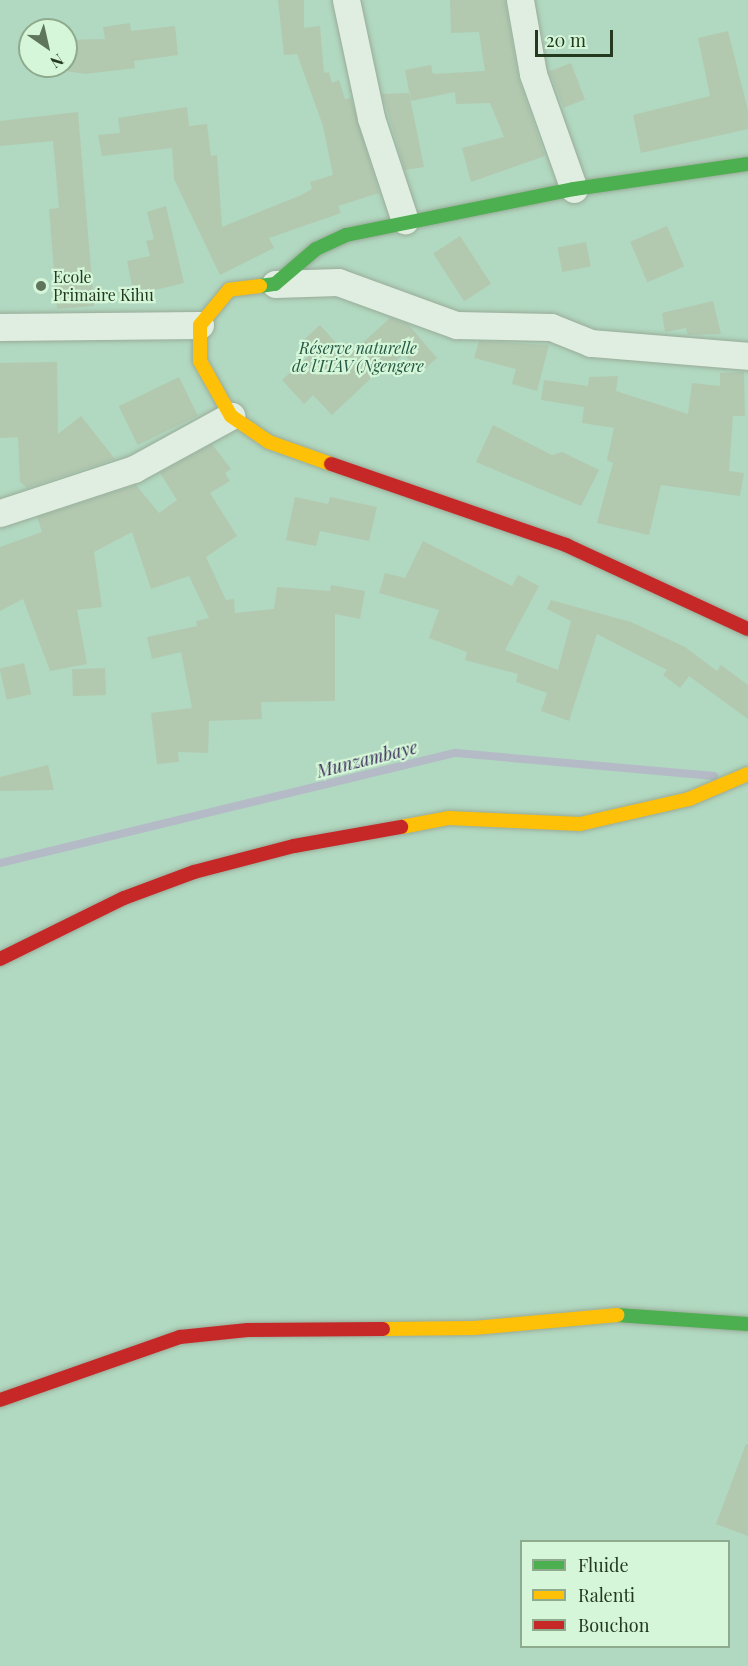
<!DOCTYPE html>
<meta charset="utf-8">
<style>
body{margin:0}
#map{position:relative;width:748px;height:1666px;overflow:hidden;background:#cfe5d0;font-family:"Playfair Display",serif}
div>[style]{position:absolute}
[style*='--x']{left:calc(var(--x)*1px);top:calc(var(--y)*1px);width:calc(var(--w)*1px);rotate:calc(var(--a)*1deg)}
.green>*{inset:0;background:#b1d8c0}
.stream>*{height:8px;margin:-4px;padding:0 4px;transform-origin:4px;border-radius:4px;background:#b4bac6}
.building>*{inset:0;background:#b2c9b0;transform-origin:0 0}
.roads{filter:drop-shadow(0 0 2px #99ab98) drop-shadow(0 0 2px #99ab98)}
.street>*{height:27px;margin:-13.5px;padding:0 13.5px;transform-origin:13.5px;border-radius:13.5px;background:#e0eee1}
.fast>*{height:14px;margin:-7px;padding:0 7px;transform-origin:7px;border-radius:7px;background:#4caf50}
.slow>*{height:14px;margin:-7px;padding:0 7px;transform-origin:7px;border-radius:7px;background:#ffc107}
.jam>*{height:14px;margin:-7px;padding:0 7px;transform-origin:7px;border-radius:7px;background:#c62828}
.dots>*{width:16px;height:16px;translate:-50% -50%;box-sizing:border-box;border:3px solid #d5f6d8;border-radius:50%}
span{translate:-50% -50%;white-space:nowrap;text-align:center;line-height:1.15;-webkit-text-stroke:4.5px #d5f6d8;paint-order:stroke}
.poi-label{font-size:16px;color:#233a1f}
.left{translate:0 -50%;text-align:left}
.park-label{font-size:16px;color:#255744;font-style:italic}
.water-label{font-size:18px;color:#3c2e5a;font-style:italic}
.legend{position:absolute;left:520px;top:1540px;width:210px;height:108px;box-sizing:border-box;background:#d5f6d8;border:2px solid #8eab8e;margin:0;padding:8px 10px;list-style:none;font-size:18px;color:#233a1f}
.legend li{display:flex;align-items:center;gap:12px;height:30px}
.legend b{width:30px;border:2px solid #8eab8e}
.north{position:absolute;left:18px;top:18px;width:60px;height:60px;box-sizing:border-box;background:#d5f6d8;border:2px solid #8eab8e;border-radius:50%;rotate:146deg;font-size:16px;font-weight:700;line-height:24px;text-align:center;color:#233a1f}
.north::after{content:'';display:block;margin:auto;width:21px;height:27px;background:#5f765d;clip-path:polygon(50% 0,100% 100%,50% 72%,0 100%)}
.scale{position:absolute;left:535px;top:30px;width:78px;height:27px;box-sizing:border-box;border:3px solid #233a1f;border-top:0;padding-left:8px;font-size:18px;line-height:21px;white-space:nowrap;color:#233a1f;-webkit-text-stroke:4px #d5f6d8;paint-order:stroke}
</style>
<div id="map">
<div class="green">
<i style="clip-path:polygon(evenodd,0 0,748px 0,748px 1666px,0 1666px,0 0,30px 30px,66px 30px,66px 66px,30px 66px,30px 30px,0 0,522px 1542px,728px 1542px,728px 1646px,522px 1646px,522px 1542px)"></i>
</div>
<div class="stream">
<i style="--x:0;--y:863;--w:469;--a:-13.6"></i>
<i style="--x:456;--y:753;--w:259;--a:5.1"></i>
</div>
<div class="building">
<i style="clip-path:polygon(278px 0,304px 0,304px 28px,320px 26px,324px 73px,329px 72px,332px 83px,339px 80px,345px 99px,351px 98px,379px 193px,338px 206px,341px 213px,269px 238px,274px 248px,220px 275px,174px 179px,172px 148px,102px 156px,98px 135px,120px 133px,118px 118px,187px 107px,189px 126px,207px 124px,211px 156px,217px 155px,222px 227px,299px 196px,312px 189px,310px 182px,333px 175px,323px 126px,297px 54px,284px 55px)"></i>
<i style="clip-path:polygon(450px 0,505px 0,518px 77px,545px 156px,471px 182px,462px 148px,504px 137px,490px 103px,456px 104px,455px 92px,411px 101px,405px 70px,431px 65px,433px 74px,485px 71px,479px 32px,451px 33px)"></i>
<i style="clip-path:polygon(130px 23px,131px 31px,175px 26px,178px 55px,134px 61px,135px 68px,85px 74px,66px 71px,66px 40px,105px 39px,103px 27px)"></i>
<i style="clip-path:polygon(728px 31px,748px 110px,748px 129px,641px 153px,633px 115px,710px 96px,698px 38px)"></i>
<i style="left:571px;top:63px;width:39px;height:23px;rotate:69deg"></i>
<i style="clip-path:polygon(409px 93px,424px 167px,405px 170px,382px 94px)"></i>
<i style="clip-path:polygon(78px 112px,94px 306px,57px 309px,49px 209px,59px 208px,53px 141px,0 146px,0 121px)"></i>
<i style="clip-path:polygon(166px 206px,184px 283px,134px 295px,127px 261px,150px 256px,146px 241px,154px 239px,147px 212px)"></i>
<i style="left:667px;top:226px;width:44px;height:40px;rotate:67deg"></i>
<i style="left:460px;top:236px;width:57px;height:32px;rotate:57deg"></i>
<i style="left:586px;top:242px;width:25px;height:29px;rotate:79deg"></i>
<i style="clip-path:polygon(713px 301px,721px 334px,688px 335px,686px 328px,665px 332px,662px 313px)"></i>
<i style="clip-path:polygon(390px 318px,408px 324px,437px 358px,420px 373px,404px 354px,386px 370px,383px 367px,332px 415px,313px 395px,304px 404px,282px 380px,309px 356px,299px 344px,320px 325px,348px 356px)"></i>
<i style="clip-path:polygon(479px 341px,549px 345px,537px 391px,512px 384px,516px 369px,474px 358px)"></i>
<i style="clip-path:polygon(57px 362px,58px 434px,81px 416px,115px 459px,27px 488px,20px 482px,18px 437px,0 438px,0 363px)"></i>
<i style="clip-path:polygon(744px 372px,745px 416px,733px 416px,729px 471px,744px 473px,740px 496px,661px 485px,649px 535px,597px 523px,613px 463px,607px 460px,614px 428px,582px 423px,584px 407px,541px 400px,544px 380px,588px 386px,589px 377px,618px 376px,616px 391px,688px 414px,692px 383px,720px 386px,720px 373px)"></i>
<i style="left:179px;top:377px;width:43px;height:67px;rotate:64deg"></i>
<i style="clip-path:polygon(493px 425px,552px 455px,562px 452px,599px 470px,581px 506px,476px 462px)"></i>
<i style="clip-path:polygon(212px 444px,231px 469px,225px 473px,230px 481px,210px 493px,237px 536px,206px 557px,226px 600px,234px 599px,235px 613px,274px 609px,277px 587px,330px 591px,331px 585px,365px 591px,360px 619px,335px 614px,335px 701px,261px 702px,262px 719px,209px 721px,208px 753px,178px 752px,179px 762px,157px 764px,151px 713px,192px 708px,181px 652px,152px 659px,147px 637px,197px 626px,196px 621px,209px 618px,189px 576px,151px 589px,132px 532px,94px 552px,102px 607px,77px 610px,87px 664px,50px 671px,23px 599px,0 611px,0 547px,42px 532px,37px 517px,136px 485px,159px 513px,177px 500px,160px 473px)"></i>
<i style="clip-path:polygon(295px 497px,328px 504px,330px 497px,377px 507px,369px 541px,320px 531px,316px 546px,286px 540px)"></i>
<i style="clip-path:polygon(423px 541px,512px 586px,518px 575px,539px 586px,505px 650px,558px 670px,571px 621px,547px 609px,551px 600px,631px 622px,685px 647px,717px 671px,721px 665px,748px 685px,748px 719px,689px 676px,680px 688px,663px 675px,667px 670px,597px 634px,569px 721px,541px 711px,547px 693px,516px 682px,518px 674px,465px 660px,467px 652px,429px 638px,439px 610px,379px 593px,385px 573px,405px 578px)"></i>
<i style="left:24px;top:663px;width:32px;height:25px;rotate:77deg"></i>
<i style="left:105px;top:668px;width:27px;height:33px;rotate:88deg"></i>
<i style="clip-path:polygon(48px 765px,54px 790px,0 791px,0 777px)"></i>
<i style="clip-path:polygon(746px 1444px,748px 1444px,748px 1536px,716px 1524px)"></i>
</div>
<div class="roads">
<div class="street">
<i style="--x:346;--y:0;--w:121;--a:78"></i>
<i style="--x:371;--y:118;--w:108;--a:71.7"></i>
<i style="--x:520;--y:0;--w:75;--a:80"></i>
<i style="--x:533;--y:74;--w:122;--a:70.4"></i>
<i style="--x:275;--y:284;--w:63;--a:-1.8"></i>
<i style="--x:338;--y:282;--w:126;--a:20"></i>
<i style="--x:456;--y:325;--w:95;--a:1.2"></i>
<i style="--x:551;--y:327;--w:43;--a:21.8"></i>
<i style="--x:591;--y:343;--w:158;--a:4.7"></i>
<i style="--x:0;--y:327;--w:200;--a:-0.6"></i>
<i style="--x:0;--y:513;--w:141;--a:-18.2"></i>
<i style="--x:134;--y:469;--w:111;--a:-28.7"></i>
</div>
<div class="fast">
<i style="--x:260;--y:286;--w:15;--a:-8"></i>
<i style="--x:275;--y:284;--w:54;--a:-40.5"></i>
<i style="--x:316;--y:249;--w:33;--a:-25"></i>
<i style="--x:346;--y:235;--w:233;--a:-11.4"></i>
<i style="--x:574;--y:189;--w:176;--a:-8.2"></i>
<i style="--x:617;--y:1315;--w:131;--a:3.9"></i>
</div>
<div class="slow">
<i style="--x:260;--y:286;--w:31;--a:173"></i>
<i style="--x:229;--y:290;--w:45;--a:129.6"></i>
<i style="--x:200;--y:325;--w:36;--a:90"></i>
<i style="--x:200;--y:361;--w:63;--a:60.6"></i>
<i style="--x:231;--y:416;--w:46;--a:34.4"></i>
<i style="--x:269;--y:442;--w:66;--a:19.5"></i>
<i style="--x:401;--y:827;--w:48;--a:-10.8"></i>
<i style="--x:448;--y:818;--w:132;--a:2.6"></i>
<i style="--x:580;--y:824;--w:112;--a:-12.9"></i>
<i style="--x:689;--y:799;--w:64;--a:-23"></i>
<i style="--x:383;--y:1329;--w:91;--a:-0.6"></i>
<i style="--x:474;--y:1328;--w:144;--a:-5.2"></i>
</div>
<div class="jam">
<i style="--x:331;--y:464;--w:249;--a:19"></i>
<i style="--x:566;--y:545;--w:200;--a:24.8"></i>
<i style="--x:0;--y:959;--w:138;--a:-26.2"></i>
<i style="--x:124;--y:898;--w:75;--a:-20.4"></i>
<i style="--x:194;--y:872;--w:103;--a:-14.6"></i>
<i style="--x:294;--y:846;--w:109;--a:-10.1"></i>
<i style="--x:0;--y:1400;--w:191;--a:-19.3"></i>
<i style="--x:180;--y:1337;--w:68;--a:-5.9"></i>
<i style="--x:248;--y:1330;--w:135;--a:-0.4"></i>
</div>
</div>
<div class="dots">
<i style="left:41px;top:286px;background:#5f765d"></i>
</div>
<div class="poi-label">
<span class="left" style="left:53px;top:286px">Ecole<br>Primaire Kihu</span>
</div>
<div class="park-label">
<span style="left:358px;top:357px">Réserve naturelle<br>de l'ITAV (Ngengere</span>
</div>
<div class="water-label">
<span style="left:367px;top:759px;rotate:-14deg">Munzambaye</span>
</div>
<ul class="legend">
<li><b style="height:8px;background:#4caf50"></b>Fluide</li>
<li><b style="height:8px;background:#ffc107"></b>Ralenti</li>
<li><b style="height:8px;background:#c62828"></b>Bouchon</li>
</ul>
<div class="north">N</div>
<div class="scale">20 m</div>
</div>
